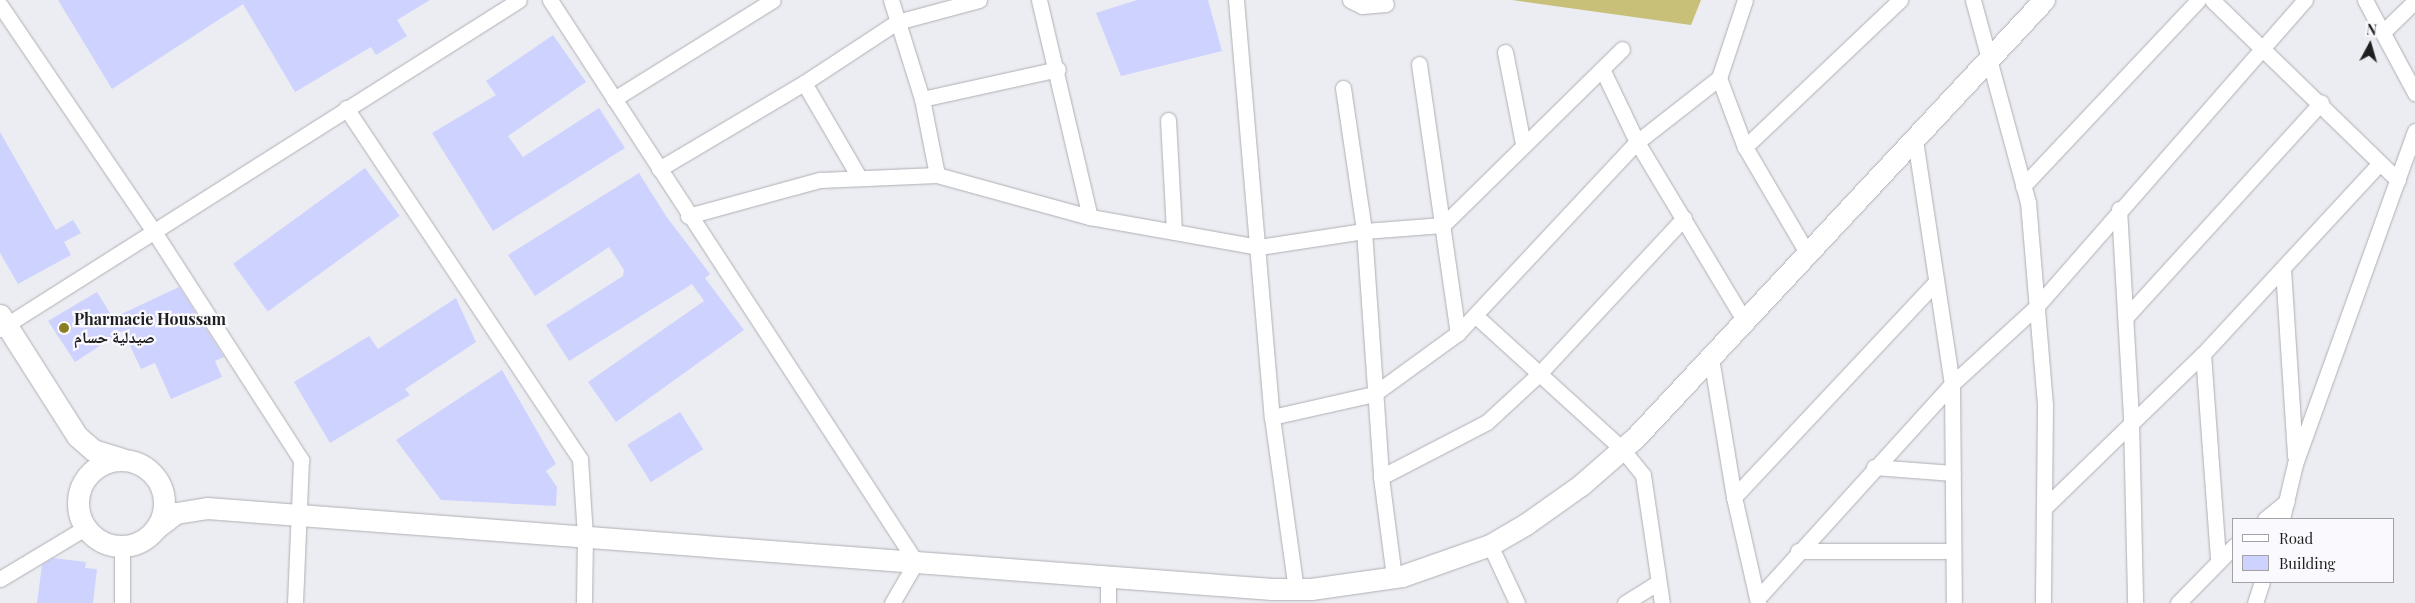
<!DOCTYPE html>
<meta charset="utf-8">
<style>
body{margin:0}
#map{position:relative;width:2415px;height:603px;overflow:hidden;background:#ecedf2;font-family:"Playfair Display","Noto Naskh Arabic",serif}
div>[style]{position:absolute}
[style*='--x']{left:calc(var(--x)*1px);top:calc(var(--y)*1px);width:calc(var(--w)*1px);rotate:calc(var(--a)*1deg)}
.green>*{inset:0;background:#c8bf79}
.building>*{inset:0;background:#ced2fe;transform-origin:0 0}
.roads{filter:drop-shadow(0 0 1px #aeafb4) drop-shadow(0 0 1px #aeafb4)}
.street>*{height:15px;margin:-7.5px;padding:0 7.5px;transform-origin:7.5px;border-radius:7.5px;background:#fff}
.secondary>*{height:21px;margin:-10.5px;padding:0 10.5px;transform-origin:10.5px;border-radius:10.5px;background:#fff}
.secondary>.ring{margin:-10.5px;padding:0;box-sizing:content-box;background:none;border:21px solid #fff;border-radius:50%}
.dots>*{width:14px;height:14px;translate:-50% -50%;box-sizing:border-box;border:2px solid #fafafe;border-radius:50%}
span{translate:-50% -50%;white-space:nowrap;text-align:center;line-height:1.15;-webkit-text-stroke:4.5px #fafafe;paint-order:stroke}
.poi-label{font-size:16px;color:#1f1f21;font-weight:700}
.left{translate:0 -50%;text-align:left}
.legend{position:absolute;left:2232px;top:518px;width:162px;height:65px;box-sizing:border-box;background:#fafafe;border:1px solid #a2a2a6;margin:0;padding:6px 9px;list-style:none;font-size:15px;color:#1f1f21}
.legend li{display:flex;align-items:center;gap:10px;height:25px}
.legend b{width:25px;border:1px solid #a2a2a6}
.north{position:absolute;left:2345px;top:20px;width:50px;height:50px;-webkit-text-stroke:4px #fafafe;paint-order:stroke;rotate:6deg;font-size:14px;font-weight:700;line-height:20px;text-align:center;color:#1f1f21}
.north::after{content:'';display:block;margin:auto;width:18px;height:22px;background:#1f1f21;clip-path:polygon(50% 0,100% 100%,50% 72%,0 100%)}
</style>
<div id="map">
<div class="green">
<i style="clip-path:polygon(1512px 0,1701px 0,1691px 25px)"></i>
</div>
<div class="building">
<i style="clip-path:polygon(58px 0,430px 0,397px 20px,407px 36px,376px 55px,371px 47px,295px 92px,243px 4px,112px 89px)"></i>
<i style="clip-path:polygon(1137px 0,1208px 0,1222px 51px,1121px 76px,1096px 13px)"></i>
<i style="clip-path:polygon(553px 35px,586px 82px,508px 136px,523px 157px,599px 108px,625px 148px,493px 231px,432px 133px,496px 95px,486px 81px)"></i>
<i style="clip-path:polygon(0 132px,56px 230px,73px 220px,81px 233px,64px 242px,71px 255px,18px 284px,0 253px)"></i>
<i style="left:365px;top:168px;width:59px;height:163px;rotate:54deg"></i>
<i style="clip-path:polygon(639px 173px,666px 216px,710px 274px,705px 278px,744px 330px,616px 422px,588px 382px,704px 301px,692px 284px,569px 361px,546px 325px,623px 276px,624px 270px,609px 247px,535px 296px,508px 255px)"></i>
<i style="clip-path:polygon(179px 287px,224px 357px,215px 361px,222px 377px,171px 399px,155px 363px,141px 369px,123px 331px,75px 362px,48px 321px,97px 292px,113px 318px)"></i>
<i style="clip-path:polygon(456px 298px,476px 342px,405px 389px,410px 395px,330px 443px,294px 382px,369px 336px,378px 349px)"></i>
<i style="clip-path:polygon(502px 370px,556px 464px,546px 471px,557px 487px,556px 506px,441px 500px,396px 440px)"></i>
<i style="left:680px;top:412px;width:44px;height:62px;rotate:58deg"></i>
<i style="clip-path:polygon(53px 558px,86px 562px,85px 568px,97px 569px,93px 603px,37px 603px,42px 565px)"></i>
</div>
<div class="roads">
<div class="street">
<i style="--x:550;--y:0;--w:671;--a:56.93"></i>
<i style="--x:916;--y:562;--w:48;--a:120.3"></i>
<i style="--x:891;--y:0;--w:104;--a:72.6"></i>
<i style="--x:922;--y:99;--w:77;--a:78.8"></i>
<i style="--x:1039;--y:0;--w:223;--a:76.8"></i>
<i style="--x:1236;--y:0;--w:419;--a:85.1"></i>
<i style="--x:1272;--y:417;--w:175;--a:82.1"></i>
<i style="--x:1350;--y:0;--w:13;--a:27"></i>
<i style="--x:1362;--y:6;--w:24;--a:-5"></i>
<i style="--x:1973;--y:0;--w:209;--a:74.8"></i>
<i style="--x:2028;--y:202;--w:205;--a:85.2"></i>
<i style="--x:2045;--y:406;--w:197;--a:90.6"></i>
<i style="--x:2212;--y:0;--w:259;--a:44.1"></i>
<i style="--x:2365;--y:0;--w:106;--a:61.7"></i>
<i style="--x:0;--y:5;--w:272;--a:55.8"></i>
<i style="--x:153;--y:230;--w:274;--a:57.2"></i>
<i style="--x:301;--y:460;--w:143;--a:92.4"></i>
<i style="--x:2383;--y:32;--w:45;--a:-44.1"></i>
<i style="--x:1505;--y:52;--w:94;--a:78.9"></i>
<i style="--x:1419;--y:64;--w:272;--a:81.8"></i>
<i style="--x:1603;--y:71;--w:79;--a:64.4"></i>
<i style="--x:1637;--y:142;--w:210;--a:59"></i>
<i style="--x:1719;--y:78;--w:82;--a:-71.6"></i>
<i style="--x:1343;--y:88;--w:145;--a:81.6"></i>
<i style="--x:1364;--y:231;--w:247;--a:86"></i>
<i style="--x:1381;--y:477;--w:101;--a:82.6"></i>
<i style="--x:614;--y:99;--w:187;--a:-31.9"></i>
<i style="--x:922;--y:99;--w:139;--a:-12.4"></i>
<i style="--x:346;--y:108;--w:422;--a:56.3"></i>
<i style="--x:580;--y:459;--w:78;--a:86.3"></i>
<i style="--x:585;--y:537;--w:66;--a:90.9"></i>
<i style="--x:1168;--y:120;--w:112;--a:86.9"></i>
<i style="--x:1915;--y:140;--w:247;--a:81.4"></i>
<i style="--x:1952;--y:384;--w:219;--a:89.5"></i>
<i style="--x:1745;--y:147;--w:214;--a:-43.5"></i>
<i style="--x:659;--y:169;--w:169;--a:-30.7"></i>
<i style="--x:859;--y:177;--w:109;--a:-120.3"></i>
<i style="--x:804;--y:83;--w:111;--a:-33.3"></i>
<i style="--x:897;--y:22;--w:85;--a:-15"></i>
<i style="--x:2023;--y:186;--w:255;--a:-46.7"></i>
<i style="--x:2119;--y:209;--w:211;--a:86.7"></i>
<i style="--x:2131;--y:420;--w:183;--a:88.7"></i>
<i style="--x:688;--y:216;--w:137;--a:-15.3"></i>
<i style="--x:820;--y:180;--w:117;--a:-2.4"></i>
<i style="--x:937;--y:175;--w:159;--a:15.4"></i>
<i style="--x:1090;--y:217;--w:172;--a:10.1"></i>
<i style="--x:1259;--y:247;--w:106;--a:-8.7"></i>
<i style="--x:1364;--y:231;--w:79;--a:-4.3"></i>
<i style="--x:1443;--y:225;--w:251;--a:-44.5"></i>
<i style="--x:2283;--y:269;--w:188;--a:86.3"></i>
<i style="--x:1477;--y:317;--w:196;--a:42.3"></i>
<i style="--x:1622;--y:449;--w:33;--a:51"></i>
<i style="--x:1643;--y:475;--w:129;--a:81.6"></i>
<i style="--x:2126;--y:317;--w:290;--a:-47.7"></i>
<i style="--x:0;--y:329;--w:614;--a:-32.37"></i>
<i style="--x:2203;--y:354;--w:207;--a:85.8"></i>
<i style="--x:1711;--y:358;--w:141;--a:80.6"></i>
<i style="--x:1734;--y:497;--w:109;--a:77.2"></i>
<i style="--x:1272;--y:417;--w:105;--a:-12.7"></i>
<i style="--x:1374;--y:394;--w:104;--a:-36"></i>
<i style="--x:1458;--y:333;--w:262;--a:-46.9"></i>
<i style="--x:1637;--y:142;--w:104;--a:-38"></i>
<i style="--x:1719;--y:78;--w:74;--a:69.4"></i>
<i style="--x:1745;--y:147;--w:126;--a:59.6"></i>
<i style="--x:1874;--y:467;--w:79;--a:4.3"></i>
<i style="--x:1381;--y:477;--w:119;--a:-27.4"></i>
<i style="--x:1487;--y:422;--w:71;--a:-42.7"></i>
<i style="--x:1539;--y:374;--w:213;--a:-47.1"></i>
<i style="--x:1734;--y:497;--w:295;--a:-46.8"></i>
<i style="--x:2044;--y:508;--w:221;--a:-44.1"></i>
<i style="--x:2203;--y:354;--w:260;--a:-47.2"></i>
<i style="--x:2265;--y:519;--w:28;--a:-39"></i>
<i style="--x:2282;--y:519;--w:57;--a:-76.7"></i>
<i style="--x:2295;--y:464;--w:354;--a:-70.2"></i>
<i style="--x:1490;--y:545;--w:64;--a:65"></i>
<i style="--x:122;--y:546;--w:57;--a:90"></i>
<i style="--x:1798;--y:551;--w:155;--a:0"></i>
<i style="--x:0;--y:579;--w:99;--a:-31"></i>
<i style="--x:1758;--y:598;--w:289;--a:-47.8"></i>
<i style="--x:1952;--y:384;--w:115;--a:-42.5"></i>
<i style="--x:2037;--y:306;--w:407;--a:-48.8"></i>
<i style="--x:1108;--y:603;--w:26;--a:-90"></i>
<i style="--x:1625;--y:603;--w:39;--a:-32"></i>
<i style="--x:2178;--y:603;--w:80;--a:-45.5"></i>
<i style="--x:2255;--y:603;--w:22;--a:-72"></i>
</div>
<div class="secondary">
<i style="--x:0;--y:315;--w:143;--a:57.5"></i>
<i style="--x:77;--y:436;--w:21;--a:41"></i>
<i style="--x:93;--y:450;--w:30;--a:17"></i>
<i class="ring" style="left:78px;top:460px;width:65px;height:65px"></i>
<i style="--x:156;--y:528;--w:25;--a:-37"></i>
<i style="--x:176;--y:513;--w:31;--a:-9"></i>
<i style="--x:207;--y:508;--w:1068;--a:4.35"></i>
<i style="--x:1272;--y:589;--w:39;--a:0"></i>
<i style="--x:1311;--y:589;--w:92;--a:-8.1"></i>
<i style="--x:1402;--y:576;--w:93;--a:-19.4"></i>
<i style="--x:1490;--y:545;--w:42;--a:-30.3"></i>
<i style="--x:1526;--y:524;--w:67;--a:-35.3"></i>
<i style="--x:1581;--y:485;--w:73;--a:-41.1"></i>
<i style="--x:1636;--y:437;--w:598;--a:-46.97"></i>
</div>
</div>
<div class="dots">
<i style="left:64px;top:328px;background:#8a7e24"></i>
</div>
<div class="poi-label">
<span class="left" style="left:74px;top:328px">Pharmacie Houssam<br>صيدلية حسام</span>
</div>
<ul class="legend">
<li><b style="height:6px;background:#fff"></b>Road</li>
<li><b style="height:14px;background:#ced2fe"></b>Building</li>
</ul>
<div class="north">N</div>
</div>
